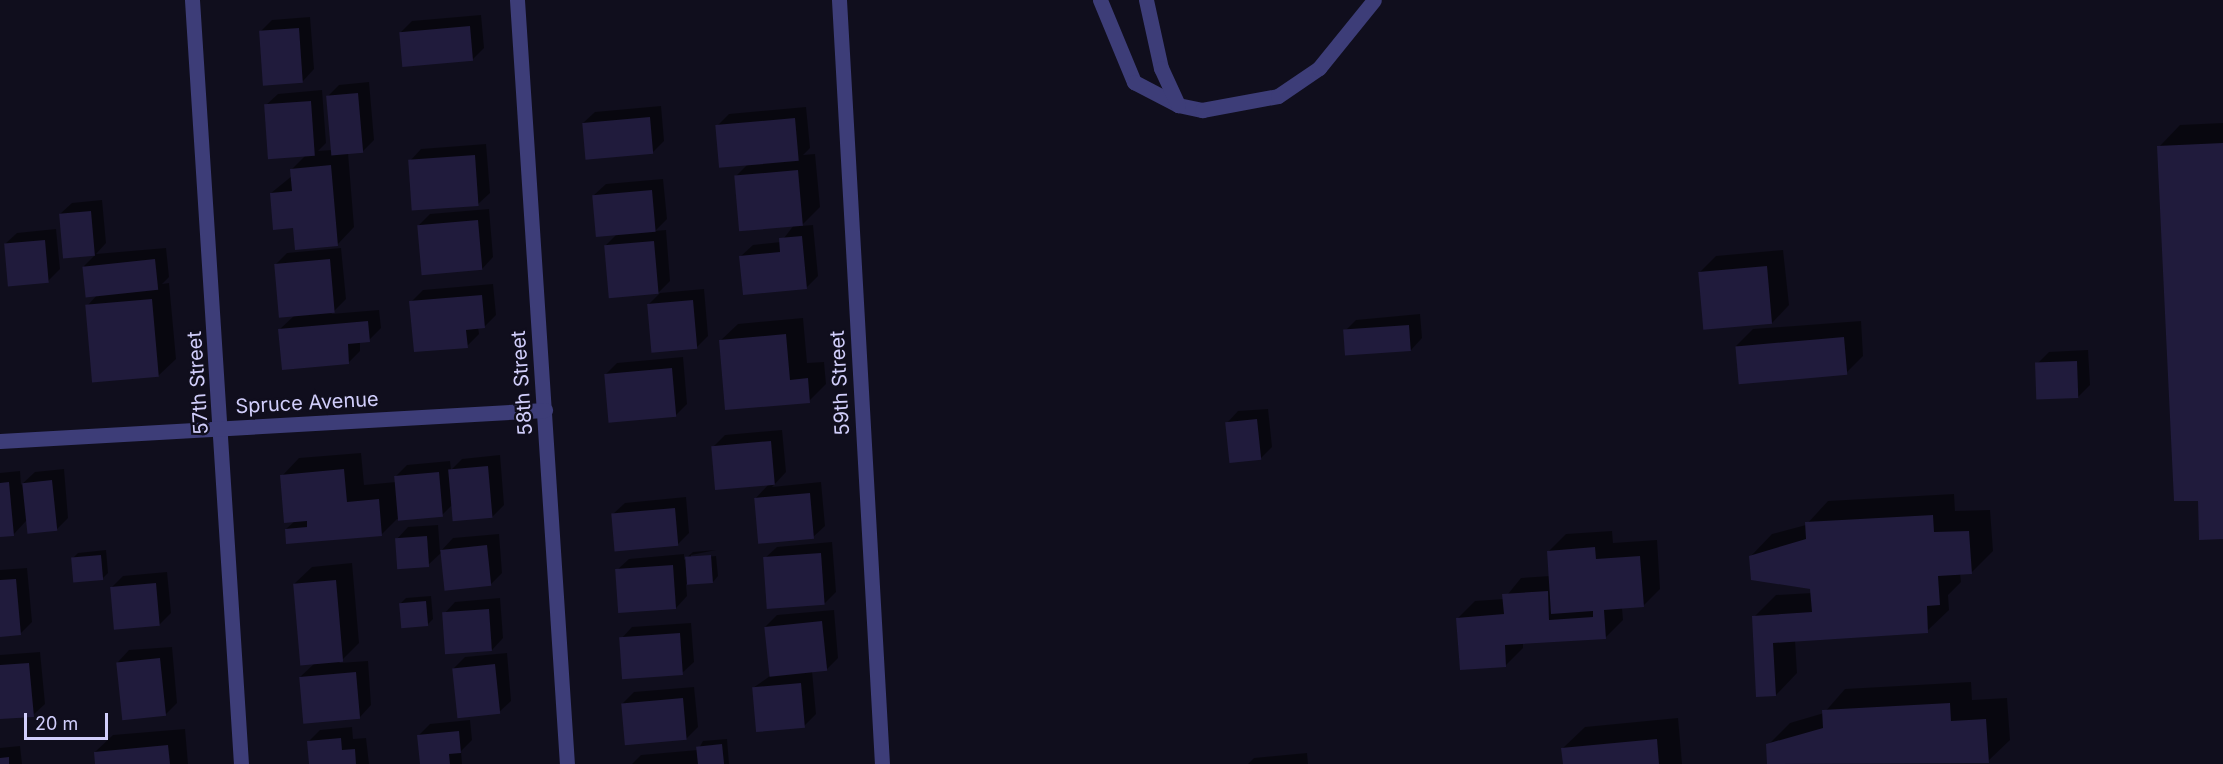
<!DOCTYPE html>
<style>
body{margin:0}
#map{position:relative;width:2223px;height:764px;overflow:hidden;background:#100e1d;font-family:Inter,sans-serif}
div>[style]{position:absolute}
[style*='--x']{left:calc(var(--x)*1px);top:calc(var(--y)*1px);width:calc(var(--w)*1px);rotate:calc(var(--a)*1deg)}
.shadow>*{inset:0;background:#0007}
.building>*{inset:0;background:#201b3c;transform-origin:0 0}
.minor>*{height:15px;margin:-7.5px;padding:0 7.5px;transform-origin:7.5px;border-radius:7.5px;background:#3d3d78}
span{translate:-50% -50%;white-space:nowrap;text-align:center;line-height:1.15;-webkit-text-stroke:4.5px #100e1d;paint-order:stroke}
.street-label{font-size:20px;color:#d1cefb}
.scale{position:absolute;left:24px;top:713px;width:84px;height:27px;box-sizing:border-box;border:3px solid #d1cefb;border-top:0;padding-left:8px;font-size:18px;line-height:21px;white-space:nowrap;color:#d1cefb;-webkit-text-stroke:4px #100e1d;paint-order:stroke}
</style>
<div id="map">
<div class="shadow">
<i style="clip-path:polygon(481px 15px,484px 48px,472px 60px,401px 32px,412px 21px)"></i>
<i style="clip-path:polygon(310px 17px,314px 69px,303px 81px,260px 32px,272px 20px)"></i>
<i style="clip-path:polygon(369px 82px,374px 140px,362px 152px,348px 153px,354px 227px,337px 245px,294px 226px,271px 193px,292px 176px,292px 169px,305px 156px,266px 105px,278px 94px,322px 90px,326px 143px,318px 151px,332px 150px,327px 97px,339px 85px)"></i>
<i style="clip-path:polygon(661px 106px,664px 141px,653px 152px,583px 123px,595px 112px)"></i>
<i style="clip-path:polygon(806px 107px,810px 148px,803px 155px,815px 154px,820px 207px,801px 226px,813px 225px,818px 276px,806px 288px,741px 256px,753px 245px,781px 242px,794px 225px,736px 176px,748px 164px,717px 126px,729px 114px)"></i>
<i style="clip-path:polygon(2223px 123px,2223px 537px,2199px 499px,2159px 147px,2180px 125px)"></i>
<i style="clip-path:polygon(486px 144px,490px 193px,478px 204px,410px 161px,421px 149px)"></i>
<i style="clip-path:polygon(663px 179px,667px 219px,655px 231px,666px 230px,670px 281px,658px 293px,605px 246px,617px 234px,594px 195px,606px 184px)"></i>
<i style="clip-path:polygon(102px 200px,106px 243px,96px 254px,166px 248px,169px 277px,162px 284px,169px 283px,176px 359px,158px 376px,87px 306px,99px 293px,84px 266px,95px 255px,60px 214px,72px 203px)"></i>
<i style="clip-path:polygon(489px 209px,493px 257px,482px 269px,419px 225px,430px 214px)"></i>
<i style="clip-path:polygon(56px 229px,60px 269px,48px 281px,5px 244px,17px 233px)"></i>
<i style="clip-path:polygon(341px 248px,346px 299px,331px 314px,379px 310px,381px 328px,369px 340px,360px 341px,360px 351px,349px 362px,280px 329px,295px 315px,275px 265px,287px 253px)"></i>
<i style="clip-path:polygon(1783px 250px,1789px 305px,1772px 323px,1699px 273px,1716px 256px)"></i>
<i style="clip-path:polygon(493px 284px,496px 315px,484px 327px,478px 327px,479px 334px,467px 346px,411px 302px,423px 290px)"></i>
<i style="clip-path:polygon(704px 289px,708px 336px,697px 347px,648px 305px,660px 293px)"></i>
<i style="clip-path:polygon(1420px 314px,1422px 338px,1411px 350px,1344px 332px,1356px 320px)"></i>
<i style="clip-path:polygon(803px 318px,807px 363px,824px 362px,826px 384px,809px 401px,720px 341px,738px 324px)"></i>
<i style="clip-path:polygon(1861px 321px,1863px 356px,1846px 373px,1736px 346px,1753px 329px)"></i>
<i style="clip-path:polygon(2088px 350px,2090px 385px,2078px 397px,2037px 364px,2049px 352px)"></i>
<i style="clip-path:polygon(683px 357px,687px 404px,676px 415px,605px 375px,617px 363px)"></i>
<i style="clip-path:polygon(1268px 409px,1272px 447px,1260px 459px,1227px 423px,1238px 411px)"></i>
<i style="clip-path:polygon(782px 430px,786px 472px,772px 487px,821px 482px,825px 526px,813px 537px,755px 499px,769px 484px,713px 447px,725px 435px)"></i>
<i style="clip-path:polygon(361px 453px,364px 485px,396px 482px,395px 477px,407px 465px,450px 461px,451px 470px,462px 459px,500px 455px,504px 505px,492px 517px,453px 504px,442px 515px,397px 519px,381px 535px,286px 529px,296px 520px,282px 476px,299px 458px)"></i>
<i style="clip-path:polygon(64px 469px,68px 518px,56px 530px,26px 521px,13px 535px,0 536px,0 473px,20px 471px,21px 485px,35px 472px)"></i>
<i style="clip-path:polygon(1954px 494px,1955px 511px,1990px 510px,1993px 551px,1971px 573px,1960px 573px,1961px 582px,1948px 595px,1949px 610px,1927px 631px,1795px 640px,1797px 673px,1776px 695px,1754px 617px,1776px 595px,1812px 593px,1811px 588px,1751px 556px,1772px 534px,1806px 525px,1828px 501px)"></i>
<i style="clip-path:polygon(686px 497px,689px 533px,677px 545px,613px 514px,625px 503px)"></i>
<i style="clip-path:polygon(438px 525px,440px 552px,453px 538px,499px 534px,502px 573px,490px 585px,442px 552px,428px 565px,397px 539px,408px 527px)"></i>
<i style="clip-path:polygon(1612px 531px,1613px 543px,1657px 540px,1660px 589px,1643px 606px,1622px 608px,1623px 620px,1606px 637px,1523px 643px,1523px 648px,1506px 665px,1458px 618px,1475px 601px,1504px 599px,1521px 578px,1550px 576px,1549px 551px,1566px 534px)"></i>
<i style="clip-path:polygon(832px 542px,836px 592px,825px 603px,765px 558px,777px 547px)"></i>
<i style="clip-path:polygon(106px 550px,108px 573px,103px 578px,73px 558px,78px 553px)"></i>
<i style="clip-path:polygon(716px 550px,691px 555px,691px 558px,716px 556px,718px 576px,713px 582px,686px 584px,687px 596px,676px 608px,617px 570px,629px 559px,684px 554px,684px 560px,693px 552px)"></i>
<i style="clip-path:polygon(352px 563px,359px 643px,339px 663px,368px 661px,371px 705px,360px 717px,300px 677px,315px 663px,294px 584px,312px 567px)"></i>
<i style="clip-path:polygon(27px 568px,32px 622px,20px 634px,0 636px,0 570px)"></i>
<i style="clip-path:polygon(167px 572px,171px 613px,159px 625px,111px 588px,123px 576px)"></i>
<i style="clip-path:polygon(431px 596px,433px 619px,428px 624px,400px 604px,406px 598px)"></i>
<i style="clip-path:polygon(500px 598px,503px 638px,492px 650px,444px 614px,455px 602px)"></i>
<i style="clip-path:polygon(834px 610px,838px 658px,826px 670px,812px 671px,816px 714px,804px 726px,753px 688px,770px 676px,765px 627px,777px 615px)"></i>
<i style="clip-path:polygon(691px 623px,694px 662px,682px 673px,621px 639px,632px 627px)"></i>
<i style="clip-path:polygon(172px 647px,177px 703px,165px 715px,118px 662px,129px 650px)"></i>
<i style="clip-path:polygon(40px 652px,45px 704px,33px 715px,0 718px,0 655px)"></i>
<i style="clip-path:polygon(507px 653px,511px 701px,499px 712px,453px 669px,465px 657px)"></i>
<i style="clip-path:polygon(1971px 682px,1972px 700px,2007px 698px,2010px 740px,1988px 761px,1769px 764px,1768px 745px,1790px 723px,1824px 713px,1845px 689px)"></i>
<i style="clip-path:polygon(694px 687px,698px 727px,686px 739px,622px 704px,634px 692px)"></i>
<i style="clip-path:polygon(1678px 718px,1682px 764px,1564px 764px,1563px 748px,1585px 727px)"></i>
<i style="clip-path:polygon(470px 720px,472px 740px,461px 751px,462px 764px,421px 764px,419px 735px,430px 724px)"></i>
<i style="clip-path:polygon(352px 727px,353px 739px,366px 738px,369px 764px,310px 764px,308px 742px,320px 730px)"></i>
<i style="clip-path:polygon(185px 729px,188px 764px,96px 764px,95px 752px,113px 735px)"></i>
<i style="clip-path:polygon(727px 739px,729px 764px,632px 764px,641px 755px,698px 750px,703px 741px)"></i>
<i style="clip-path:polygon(20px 746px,22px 764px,0 764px,0 748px)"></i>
<i style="clip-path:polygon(1307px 753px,1308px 764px,1248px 764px,1254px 758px)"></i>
</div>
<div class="building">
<i style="left:470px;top:26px;width:35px;height:71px;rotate:85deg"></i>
<i style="left:299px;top:28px;width:55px;height:40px;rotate:86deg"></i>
<i style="left:358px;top:93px;width:60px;height:32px;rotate:85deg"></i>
<i style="left:311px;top:101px;width:55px;height:47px;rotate:86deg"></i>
<i style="left:650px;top:117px;width:37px;height:68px;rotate:85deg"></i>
<i style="left:795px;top:118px;width:43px;height:80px;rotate:85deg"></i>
<i style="clip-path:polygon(2223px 143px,2223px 539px,2199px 540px,2198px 501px,2174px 501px,2157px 146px)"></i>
<i style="left:475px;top:155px;width:51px;height:67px;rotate:86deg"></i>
<i style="clip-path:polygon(331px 165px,338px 246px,295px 250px,293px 228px,273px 230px,270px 193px,292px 191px,290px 169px)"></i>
<i style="left:798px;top:170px;width:56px;height:64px;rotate:85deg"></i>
<i style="left:652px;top:190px;width:42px;height:60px;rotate:85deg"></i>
<i style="left:91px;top:211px;width:45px;height:32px;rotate:85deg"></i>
<i style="left:478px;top:220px;width:50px;height:61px;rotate:85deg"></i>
<i style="clip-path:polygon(802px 236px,807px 289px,743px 295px,739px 256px,780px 252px,779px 238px)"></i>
<i style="left:45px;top:240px;width:43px;height:41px;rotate:85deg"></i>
<i style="left:654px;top:241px;width:53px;height:50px;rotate:85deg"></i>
<i style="left:155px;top:259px;width:31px;height:73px;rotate:84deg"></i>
<i style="left:330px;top:259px;width:54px;height:56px;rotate:85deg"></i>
<i style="left:1767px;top:266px;width:58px;height:69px;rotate:85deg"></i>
<i style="clip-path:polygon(482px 295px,485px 328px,466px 330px,468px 348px,414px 352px,409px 301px)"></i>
<i style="left:152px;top:299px;width:78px;height:67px;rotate:85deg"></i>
<i style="left:693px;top:300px;width:49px;height:46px;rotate:85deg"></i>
<i style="clip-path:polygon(368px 321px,370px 342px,348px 344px,349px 364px,282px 370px,278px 329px)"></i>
<i style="left:1409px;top:325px;width:26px;height:66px;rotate:86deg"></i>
<i style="clip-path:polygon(786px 334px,790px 380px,808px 378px,810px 403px,725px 410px,719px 340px)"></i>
<i style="left:1844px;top:337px;width:38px;height:109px;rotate:85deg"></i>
<i style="left:2077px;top:361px;width:37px;height:42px;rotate:88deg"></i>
<i style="left:672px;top:368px;width:49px;height:68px;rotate:85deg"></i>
<i style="left:1257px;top:419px;width:41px;height:32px;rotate:84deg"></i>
<i style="left:771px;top:441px;width:44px;height:60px;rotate:85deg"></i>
<i style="left:488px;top:466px;width:52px;height:40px;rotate:85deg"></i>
<i style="clip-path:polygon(344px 469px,347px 502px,379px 499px,382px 536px,286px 544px,285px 529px,307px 527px,307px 521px,284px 523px,280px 475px)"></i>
<i style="left:439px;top:472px;width:45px;height:45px;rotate:85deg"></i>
<i style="left:52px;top:480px;width:51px;height:30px;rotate:84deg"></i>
<i style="clip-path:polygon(9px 482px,14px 536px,0 537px,0 483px)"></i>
<i style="left:810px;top:493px;width:46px;height:56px;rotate:85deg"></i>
<i style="left:675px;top:508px;width:38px;height:64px;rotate:85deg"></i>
<i style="clip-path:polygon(1933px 515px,1934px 532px,1969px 531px,1972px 574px,1938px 576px,1940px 605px,1927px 606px,1928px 633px,1773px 643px,1776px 696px,1756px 697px,1752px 616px,1812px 612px,1810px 589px,1751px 580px,1749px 556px,1806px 539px,1805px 522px)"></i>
<i style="left:427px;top:536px;width:31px;height:32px;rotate:86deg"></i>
<i style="left:487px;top:545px;width:41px;height:47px;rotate:84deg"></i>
<i style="clip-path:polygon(1595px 547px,1596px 559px,1640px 556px,1644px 607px,1604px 610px,1606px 639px,1505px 645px,1506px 667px,1460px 670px,1456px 618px,1504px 614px,1502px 594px,1548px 591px,1549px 620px,1593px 617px,1593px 611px,1551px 614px,1547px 551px)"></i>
<i style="left:821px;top:553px;width:52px;height:58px;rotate:86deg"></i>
<i style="left:101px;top:555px;width:25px;height:30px;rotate:85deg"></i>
<i style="left:711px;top:555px;width:28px;height:26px;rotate:86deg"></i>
<i style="left:673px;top:565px;width:44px;height:58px;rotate:86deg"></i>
<i style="clip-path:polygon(16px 579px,21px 635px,0 637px,0 580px)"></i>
<i style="left:336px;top:580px;width:82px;height:43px;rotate:85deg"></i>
<i style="left:156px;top:583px;width:43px;height:46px;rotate:85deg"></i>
<i style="left:426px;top:601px;width:25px;height:27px;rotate:85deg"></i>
<i style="left:489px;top:609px;width:42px;height:47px;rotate:86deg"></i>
<i style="left:822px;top:621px;width:50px;height:58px;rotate:84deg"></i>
<i style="left:680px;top:633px;width:42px;height:61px;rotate:86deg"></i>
<i style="left:160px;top:658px;width:58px;height:44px;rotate:84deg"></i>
<i style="clip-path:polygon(29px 663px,34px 717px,0 719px,0 665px)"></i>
<i style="left:495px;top:664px;width:50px;height:43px;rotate:84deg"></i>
<i style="left:356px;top:672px;width:47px;height:57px;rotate:85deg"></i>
<i style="left:801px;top:683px;width:45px;height:49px;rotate:85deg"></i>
<i style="left:683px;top:698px;width:42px;height:62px;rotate:85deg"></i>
<i style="clip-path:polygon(1950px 703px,1951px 721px,1986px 719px,1989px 763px,1767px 764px,1766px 744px,1823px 728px,1822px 710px)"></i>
<i style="clip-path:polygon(459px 731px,461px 753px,449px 754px,450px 764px,420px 764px,417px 735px)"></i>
<i style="clip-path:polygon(341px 738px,342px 750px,355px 749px,356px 764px,309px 764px,307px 741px)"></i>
<i style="clip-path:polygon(1657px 739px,1659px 764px,1563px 764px,1561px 748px)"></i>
<i style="left:722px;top:744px;width:20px;height:26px;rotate:84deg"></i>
<i style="clip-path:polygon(168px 745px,170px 764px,95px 764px,94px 752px)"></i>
<i style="clip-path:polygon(9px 757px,9px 764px,0 764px,0 758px)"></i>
</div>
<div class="minor">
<i style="--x:192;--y:0;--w:766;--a:86.33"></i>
<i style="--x:517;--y:0;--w:766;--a:86.26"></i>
<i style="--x:839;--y:0;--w:765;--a:86.78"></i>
<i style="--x:1100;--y:0;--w:89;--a:67.5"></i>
<i style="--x:1134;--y:82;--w:50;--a:27.6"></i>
<i style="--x:1178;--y:105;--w:25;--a:12"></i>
<i style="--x:1202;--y:110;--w:77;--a:-10.4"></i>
<i style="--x:1278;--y:96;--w:50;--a:-34.3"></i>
<i style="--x:1319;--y:68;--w:87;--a:-51"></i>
<i style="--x:1146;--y:0;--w:70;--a:77.6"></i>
<i style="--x:1161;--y:68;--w:41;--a:65.3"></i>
<i style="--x:0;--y:441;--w:546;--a:-3.26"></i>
</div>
<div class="street-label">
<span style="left:198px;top:383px;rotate:-94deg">57th Street</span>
<span style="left:522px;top:383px;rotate:-94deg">58th Street</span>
<span style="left:840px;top:383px;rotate:-93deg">59th Street</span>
<span style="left:307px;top:403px;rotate:-3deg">Spruce Avenue</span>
</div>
<div class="scale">20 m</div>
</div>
